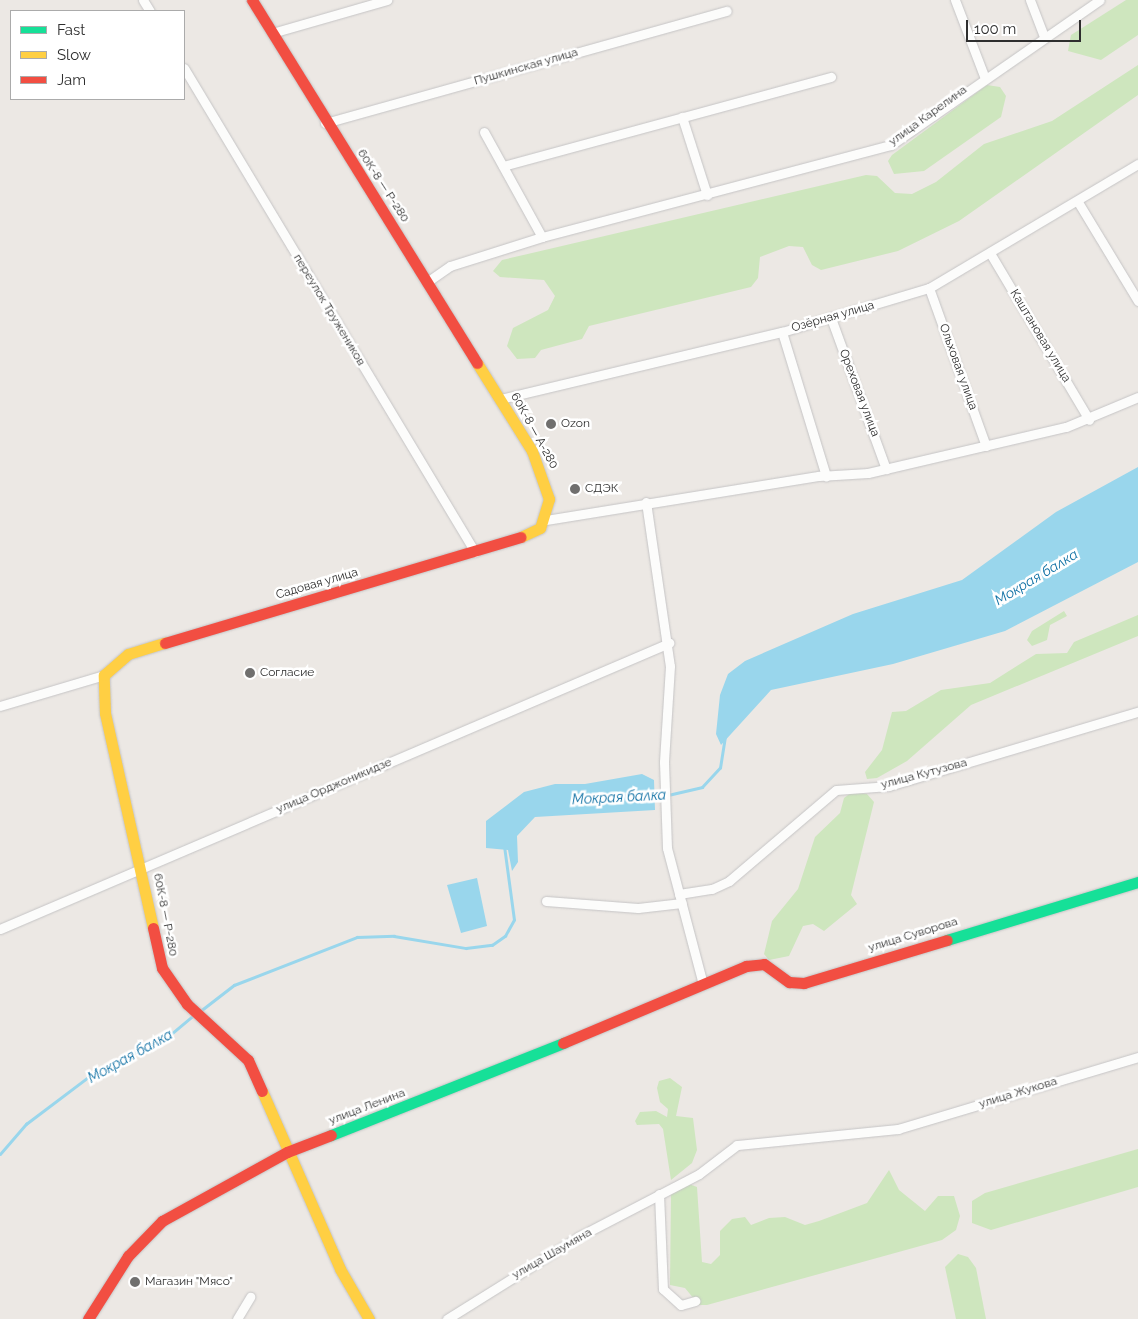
<!DOCTYPE html>
<meta charset="utf-8">
<style>
body{margin:0}
#map{position:relative;width:1138px;height:1319px;overflow:hidden;background:#ece8e4;font-family:Raleway,sans-serif}
div>[style]{position:absolute}
[style*='--x']{left:calc(var(--x)*1px);top:calc(var(--y)*1px);width:calc(var(--w)*1px);rotate:calc(var(--a)*1deg)}
.green>*{inset:0;background:#cee6be}
.water>*{inset:0;background:#99d6ec}
.stream>*{height:2.5px;margin:-1.25px;padding:0 1.25px;transform-origin:1.25px;border-radius:1.25px;background:#99d6ec}
.roads{filter:drop-shadow(0 0 1px #c5c4c5) drop-shadow(0 0 1px #c5c4c5)}
.street>*{height:9px;margin:-4.5px;padding:0 4.5px;transform-origin:4.5px;border-radius:4.5px;background:#fcfcfb}
.fast>*{height:11px;margin:-5.5px;padding:0 5.5px;transform-origin:5.5px;border-radius:5.5px;background:#16e098}
.slow>*{height:11px;margin:-5.5px;padding:0 5.5px;transform-origin:5.5px;border-radius:5.5px;background:#ffcf43}
.jam>*{height:11px;margin:-5.5px;padding:0 5.5px;transform-origin:5.5px;border-radius:5.5px;background:#f24e42}
.dots>*{width:14px;height:14px;translate:-50% -50%;box-sizing:border-box;border:2px solid #fff;border-radius:50%}
span{translate:-50% -50%;white-space:nowrap;text-align:center;line-height:1.15;-webkit-text-stroke:5px #fff;paint-order:stroke}
.street-label{font-size:12px;color:#2e2e2e}
.poi-label{font-size:12px;color:#2e2e2e}
.left{translate:0 -50%;text-align:left}
.water-label{font-size:14px;color:#0d6fa3;font-style:italic}
.legend{position:absolute;left:10px;top:10px;width:175px;height:90px;box-sizing:border-box;background:#fff;border:1px solid #ababab;margin:0;padding:6px 9px;list-style:none;font-size:15px;color:#2e2e2e}
.legend li{display:flex;align-items:center;gap:10px;height:25px}
.legend b{width:25px;border:1px solid #ababab}
.scale{position:absolute;left:966px;top:20px;width:115px;height:22px;box-sizing:border-box;border:2px solid #2e2e2e;border-top:0;padding-left:6px;font-size:15px;line-height:18px;white-space:nowrap;color:#2e2e2e;-webkit-text-stroke:4px #fff;paint-order:stroke}
</style>
<div id="map">
<div class="green">
<i style="clip-path:polygon(1126px 0,1138px 0,1138px 35px,1101px 60px,1068px 51px,1071px 35px)"></i>
<i style="clip-path:polygon(1138px 65px,1138px 95px,959px 221px,898px 251px,821px 270px,812px 265px,803px 247px,789px 246px,760px 257px,758px 278px,751px 287px,589px 326px,582px 339px,541px 350px,535px 358px,517px 359px,507px 346px,513px 328px,548px 310px,555px 296px,544px 280px,500px 277px,493px 271px,502px 260px,866px 175px,877px 176px,895px 193px,912px 194px,936px 182px,984px 144px,1052px 121px)"></i>
<i style="clip-path:polygon(987px 85px,1000px 87px,1006px 96px,1001px 117px,924px 171px,894px 174px,888px 161px,892px 155px)"></i>
<i style="clip-path:polygon(1064px 611px,1067px 616px,1050px 625px,1047px 640px,1032px 646px,1027px 640px,1032px 631px)"></i>
<i style="clip-path:polygon(1138px 615px,1138px 636px,971px 705px,907px 761px,877px 778px,867px 779px,865px 772px,882px 750px,892px 712px,906px 711px,941px 690px,990px 683px,1036px 654px,1067px 653px,1074px 642px)"></i>
<i style="clip-path:polygon(852px 792px,867px 794px,874px 802px,851px 895px,857px 904px,824px 931px,813px 924px,803px 926px,789px 956px,769px 960px,764px 954px,772px 921px,798px 889px,815px 837px,840px 813px,844px 798px)"></i>
<i style="clip-path:polygon(670px 1078px,682px 1087px,676px 1116px,693px 1118px,697px 1150px,692px 1163px,671px 1180px,663px 1129px,659px 1124px,637px 1125px,635px 1121px,640px 1112px,656px 1111px,667px 1117px,668px 1109px,660px 1102px,657px 1088px,659px 1081px)"></i>
<i style="clip-path:polygon(1138px 1149px,1138px 1187px,991px 1230px,972px 1223px,972px 1201px,985px 1193px)"></i>
<i style="clip-path:polygon(889px 1170px,899px 1190px,925px 1211px,938px 1196px,954px 1196px,960px 1216px,956px 1230px,942px 1240px,707px 1305px,699px 1305px,685px 1288px,670px 1285px,671px 1193px,689px 1184px,697px 1187px,702px 1262px,711px 1264px,720px 1255px,720px 1231px,732px 1219px,745px 1217px,751px 1225px,769px 1218px,785px 1217px,805px 1225px,819px 1221px,867px 1203px)"></i>
<i style="clip-path:polygon(958px 1254px,968px 1257px,976px 1268px,986px 1319px,956px 1319px,945px 1267px)"></i>
</div>
<div class="water">
<i style="clip-path:polygon(1138px 467px,1138px 562px,1005px 631px,893px 664px,771px 690px,721px 745px,716px 734px,720px 695px,728px 674px,745px 661px,853px 614px,962px 580px,1056px 512px)"></i>
<i style="clip-path:polygon(642px 774px,654px 780px,655px 810px,535px 817px,517px 836px,518px 862px,512px 871px,508px 850px,486px 848px,486px 821px,524px 792px,555px 784px,585px 784px)"></i>
<i style="clip-path:polygon(477px 878px,487px 926px,461px 933px,447px 885px)"></i>
</div>
<div class="stream">
<i style="--x:668;--y:795;--w:35;--a:-13"></i>
<i style="--x:702;--y:787;--w:26;--a:-47"></i>
<i style="--x:720;--y:768;--w:31;--a:-81"></i>
<i style="--x:199;--y:1012;--w:44;--a:-37.6"></i>
<i style="--x:234;--y:985;--w:132;--a:-21.3"></i>
<i style="--x:357;--y:937;--w:37;--a:-2"></i>
<i style="--x:394;--y:936;--w:73;--a:9.5"></i>
<i style="--x:466;--y:948;--w:26;--a:-7"></i>
<i style="--x:492;--y:945;--w:16;--a:-35"></i>
<i style="--x:505;--y:936;--w:18;--a:-61"></i>
<i style="--x:514;--y:920;--w:75;--a:-97.7"></i>
<i style="--x:0;--y:1154;--w:40;--a:-49"></i>
<i style="--x:26;--y:1124;--w:81;--a:-37"></i>
<i style="--x:91;--y:1075;--w:89;--a:-26.9"></i>
<i style="--x:170;--y:1035;--w:31;--a:-40"></i>
</div>
<div class="roads">
<div class="street">
<i style="--x:143;--y:0;--w:13;--a:58"></i>
<i style="--x:955;--y:0;--w:81;--a:69.1"></i>
<i style="--x:1030;--y:0;--w:40;--a:69"></i>
<i style="--x:272;--y:33;--w:120;--a:-16"></i>
<i style="--x:184;--y:68;--w:565;--a:58.98"></i>
<i style="--x:682;--y:117;--w:82;--a:72.2"></i>
<i style="--x:325;--y:123;--w:417;--a:-15.6"></i>
<i style="--x:484;--y:132;--w:120;--a:61.1"></i>
<i style="--x:503;--y:166;--w:340;--a:-15.2"></i>
<i style="--x:1078;--y:202;--w:116;--a:58.8"></i>
<i style="--x:990;--y:253;--w:194;--a:59.3"></i>
<i style="--x:427;--y:282;--w:28;--a:-35"></i>
<i style="--x:450;--y:266;--w:96;--a:-17.5"></i>
<i style="--x:542;--y:237;--w:361;--a:-14.8"></i>
<i style="--x:891;--y:145;--w:254;--a:-34.8"></i>
<i style="--x:929;--y:288;--w:168;--a:70.2"></i>
<i style="--x:831;--y:318;--w:161;--a:70"></i>
<i style="--x:782;--y:332;--w:151;--a:73"></i>
<i style="--x:500;--y:399;--w:290;--a:-13.4"></i>
<i style="--x:782;--y:332;--w:153;--a:-16.7"></i>
<i style="--x:929;--y:288;--w:243;--a:-30.7"></i>
<i style="--x:646;--y:502;--w:166;--a:81.7"></i>
<i style="--x:670;--y:666;--w:96;--a:93.6"></i>
<i style="--x:664;--y:762;--w:86;--a:88"></i>
<i style="--x:667;--y:848;--w:141;--a:75.2"></i>
<i style="--x:546;--y:520;--w:277;--a:-9.2"></i>
<i style="--x:819;--y:476;--w:49;--a:-3.5"></i>
<i style="--x:868;--y:473;--w:203;--a:-13.1"></i>
<i style="--x:1066;--y:427;--w:78;--a:-22.6"></i>
<i style="--x:0;--y:706;--w:109;--a:-16.6"></i>
<i style="--x:679;--y:894;--w:33;--a:-9"></i>
<i style="--x:712;--y:889;--w:19;--a:-25"></i>
<i style="--x:729;--y:881;--w:140;--a:-40.4"></i>
<i style="--x:836;--y:790;--w:53;--a:-4.3"></i>
<i style="--x:889;--y:786;--w:260;--a:-16.6"></i>
<i style="--x:546;--y:901;--w:92;--a:4.4"></i>
<i style="--x:638;--y:908;--w:44;--a:-6.5"></i>
<i style="--x:0;--y:929;--w:728;--a:-23.15"></i>
<i style="--x:659;--y:1194;--w:95;--a:87.6"></i>
<i style="--x:663;--y:1289;--w:24;--a:42"></i>
<i style="--x:681;--y:1305;--w:15;--a:-16"></i>
<i style="--x:237;--y:1319;--w:26;--a:-59"></i>
<i style="--x:447;--y:1319;--w:155;--a:-32"></i>
<i style="--x:578;--y:1237;--w:136;--a:-27.5"></i>
<i style="--x:699;--y:1174;--w:48;--a:-37.3"></i>
<i style="--x:737;--y:1145;--w:162;--a:-5.7"></i>
<i style="--x:898;--y:1129;--w:251;--a:-16.7"></i>
</div>
<div class="fast">
<i style="--x:947;--y:940;--w:200;--a:-16.9"></i>
<i style="--x:331;--y:1135;--w:250;--a:-21.6"></i>
</div>
<div class="slow">
<i style="--x:477;--y:363;--w:104;--a:58"></i>
<i style="--x:532;--y:451;--w:51;--a:70.5"></i>
<i style="--x:549;--y:499;--w:30;--a:107"></i>
<i style="--x:540;--y:528;--w:21;--a:155"></i>
<i style="--x:153;--y:928;--w:220;--a:-102.6"></i>
<i style="--x:105;--y:713;--w:38;--a:-92"></i>
<i style="--x:104;--y:675;--w:32;--a:-41"></i>
<i style="--x:128;--y:654;--w:39;--a:-17"></i>
<i style="--x:262;--y:1091;--w:194;--a:66.3"></i>
<i style="--x:340;--y:1269;--w:58;--a:59.9"></i>
</div>
<div class="jam">
<i style="--x:252;--y:0;--w:427;--a:58.2"></i>
<i style="--x:165;--y:643;--w:371;--a:-16.6"></i>
<i style="--x:153;--y:928;--w:41;--a:77.3"></i>
<i style="--x:162;--y:968;--w:44;--a:55.2"></i>
<i style="--x:187;--y:1004;--w:83;--a:42.6"></i>
<i style="--x:248;--y:1060;--w:34;--a:66"></i>
<i style="--x:563;--y:1043;--w:199;--a:-22.8"></i>
<i style="--x:746;--y:966;--w:18;--a:-6"></i>
<i style="--x:764;--y:964;--w:31;--a:36"></i>
<i style="--x:789;--y:982;--w:15;--a:4"></i>
<i style="--x:804;--y:983;--w:149;--a:-16.7"></i>
<i style="--x:88;--y:1319;--w:75;--a:-57.6"></i>
<i style="--x:128;--y:1256;--w:49;--a:-45.8"></i>
<i style="--x:162;--y:1221;--w:143;--a:-28.9"></i>
<i style="--x:287;--y:1152;--w:47;--a:-21.1"></i>
</div>
</div>
<div class="dots">
<i style="left:551px;top:424px;background:#706f6e"></i>
<i style="left:575px;top:489px;background:#706f6e"></i>
<i style="left:250px;top:673px;background:#706f6e"></i>
<i style="left:135px;top:1282px;background:#706f6e"></i>
</div>
<div class="street-label">
<span style="left:526px;top:67px;rotate:-16deg">Пушкинская улица</span>
<span style="left:928px;top:116px;rotate:-36deg">улица Карелина</span>
<span style="left:383px;top:186px;rotate:57deg">60К-8 — Р-280</span>
<span style="left:329px;top:310px;rotate:59deg">переулок Тружеников</span>
<span style="left:833px;top:317px;rotate:-16deg">Озёрная улица</span>
<span style="left:1040px;top:336px;rotate:59deg">Каштановая улица</span>
<span style="left:958px;top:367px;rotate:70deg">Ольховая улица</span>
<span style="left:859px;top:393px;rotate:69deg">Ореховая улица</span>
<span style="left:534px;top:431px;rotate:61deg">60К-8 — А-280</span>
<span style="left:317px;top:584px;rotate:-16deg">Садовая улица</span>
<span style="left:924px;top:774px;rotate:-15deg">улица Кутузова</span>
<span style="left:334px;top:786px;rotate:-23deg">улица Орджоникидзе</span>
<span style="left:165px;top:915px;rotate:79deg">60К-8 — Р-280</span>
<span style="left:913px;top:935px;rotate:-17deg">улица Суворова</span>
<span style="left:1018px;top:1093px;rotate:-17deg">улица Жукова</span>
<span style="left:367px;top:1107px;rotate:-21deg">улица Ленина</span>
<span style="left:552px;top:1254px;rotate:-30deg">улица Шаумяна</span>
</div>
<div class="poi-label">
<span class="left" style="left:561px;top:424px">Ozon</span>
<span class="left" style="left:585px;top:489px">СДЭК</span>
<span class="left" style="left:260px;top:673px">Согласие</span>
<span class="left" style="left:145px;top:1282px">Магазин "Мясо"</span>
</div>
<div class="water-label">
<span style="left:1036px;top:577px;rotate:-31deg">Мокрая балка</span>
<span style="left:619px;top:797px;rotate:-3deg">Мокрая балка</span>
<span style="left:130px;top:1056px;rotate:-29deg">Мокрая балка</span>
</div>
<ul class="legend">
<li><b style="height:6px;background:#16e098"></b>Fast</li>
<li><b style="height:6px;background:#ffcf43"></b>Slow</li>
<li><b style="height:6px;background:#f24e42"></b>Jam</li>
</ul>
<div class="scale">100 m</div>
</div>
